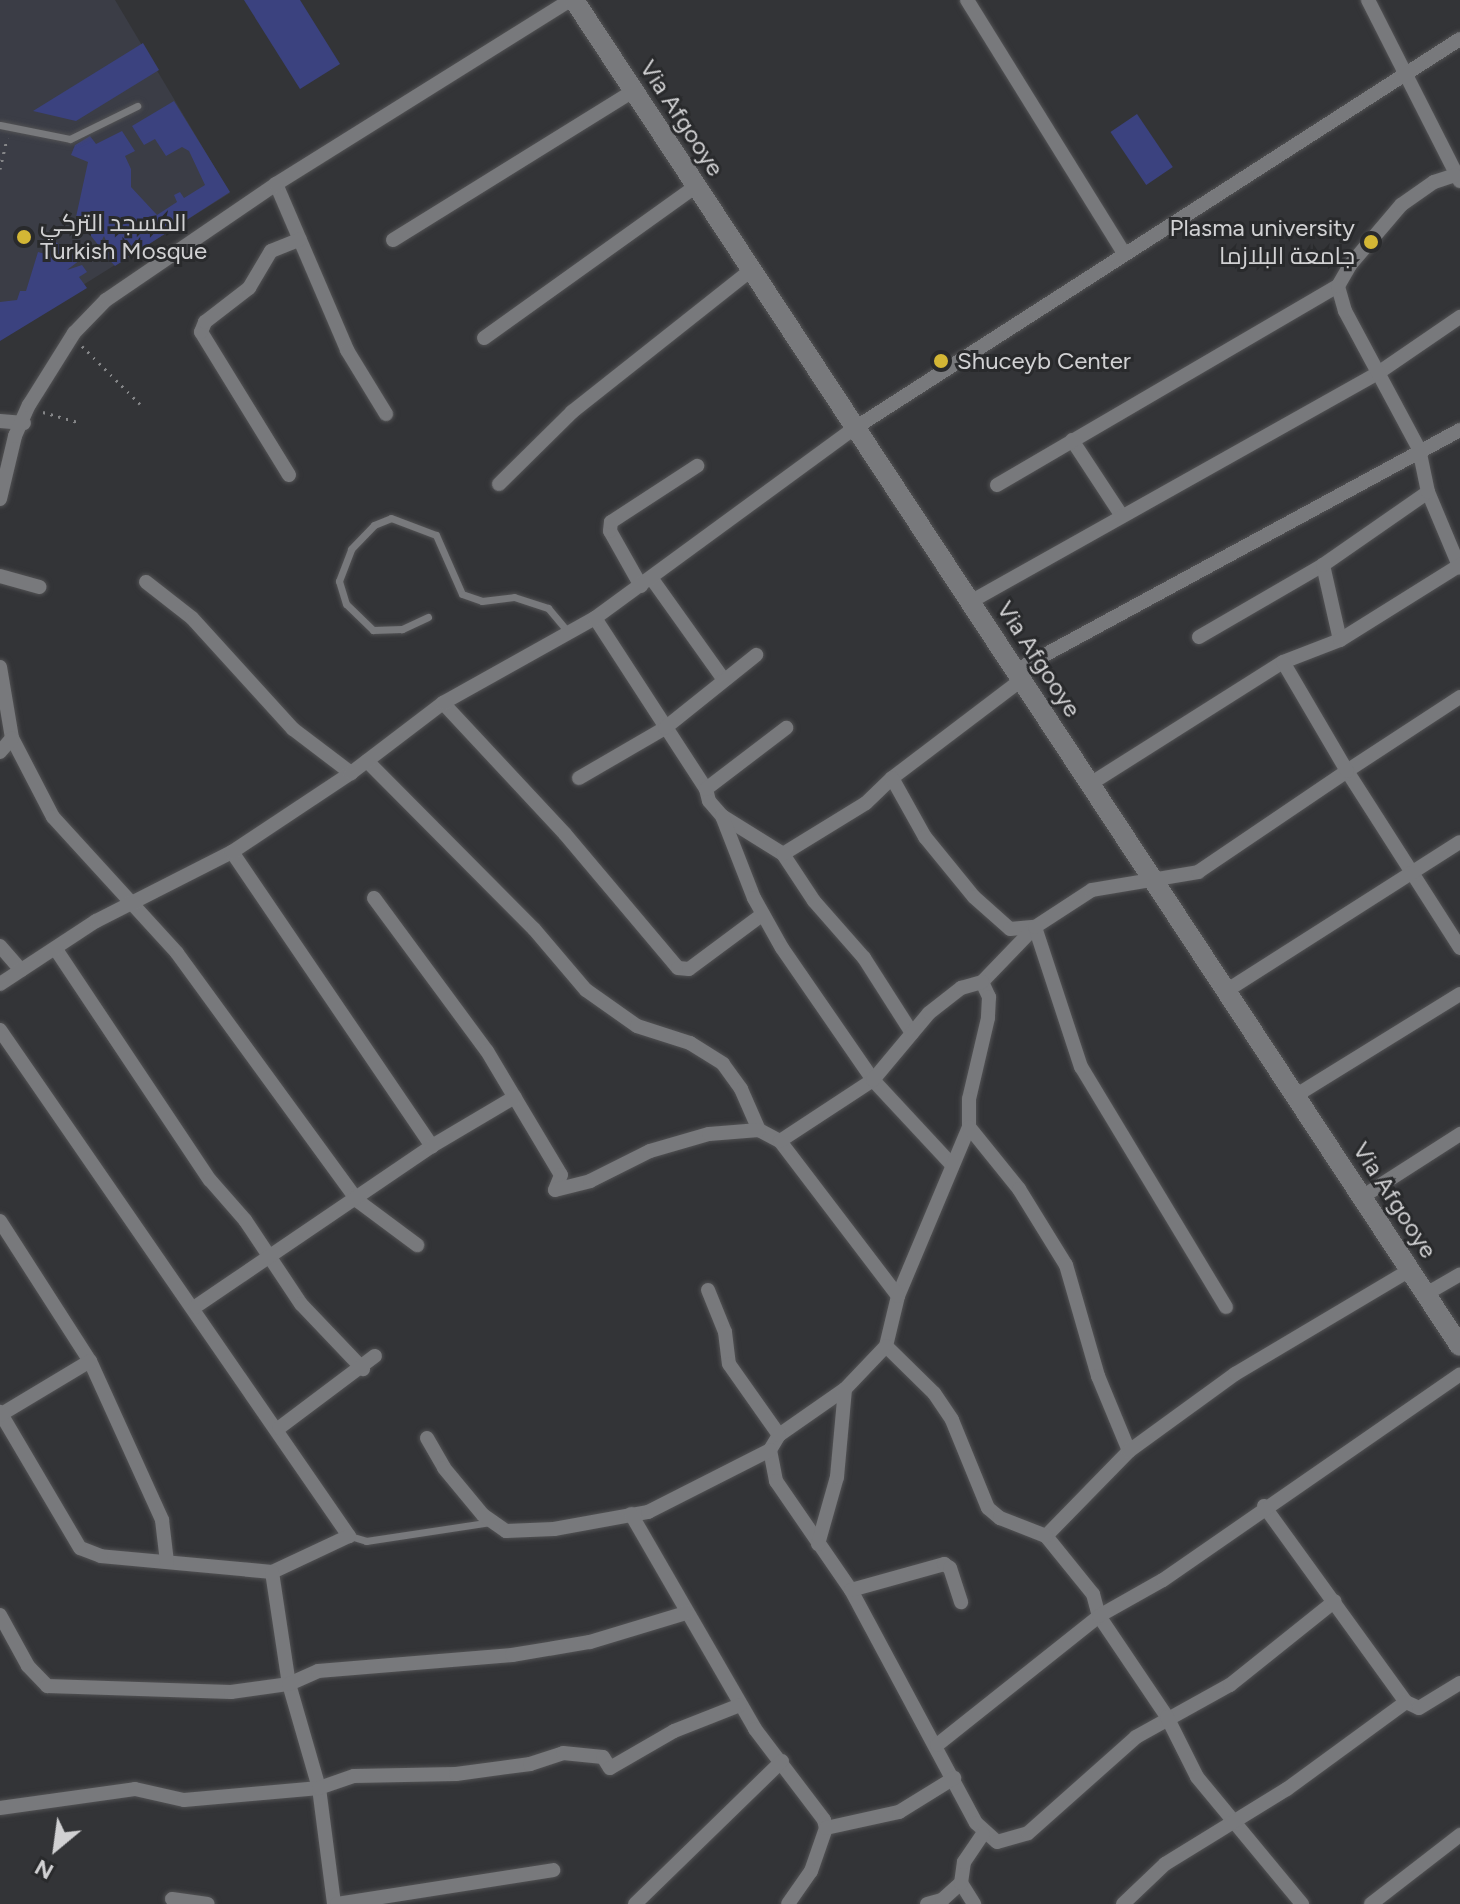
<!DOCTYPE html>
<meta charset="utf-8">
<style>
body{margin:0}
#map{position:relative;width:1460px;height:1904px;overflow:hidden;background:#333437;font-family:Figtree,Cairo,sans-serif}
div>[style]{position:absolute}
[style*='--x']{left:calc(var(--x)*1px);top:calc(var(--y)*1px);width:calc(var(--w)*1px);rotate:calc(var(--a)*1deg)}
.built>*{inset:0;background:#3b3d46}
.green>*{inset:0;background:#3b427f;transform-origin:0 0}
.path>*{height:3px;margin-top:-1.5px;transform-origin:0;background:repeating-linear-gradient(90deg,#858688 0 2px,transparent 0 8px)}
.roads{filter:drop-shadow(0 0 2px #525254) drop-shadow(0 0 2px #525254)}
.service>*{height:7px;margin:-3.5px;padding:0 3.5px;transform-origin:3.5px;border-radius:3.5px;background:#78797c}
.minor>*{height:14px;margin:-7px;padding:0 7px;transform-origin:7px;border-radius:7px;background:#78797c}
.secondary>*{height:20px;margin:-10px;padding:0 10px;transform-origin:10px;border-radius:10px;background:#78797c}
.dots>*{width:22px;height:22px;translate:-50% -50%;box-sizing:border-box;border:4px solid #292a2c;border-radius:50%}
span{translate:-50% -50%;white-space:nowrap;text-align:center;line-height:1.15;-webkit-text-stroke:6px #292a2c;paint-order:stroke}
.street-label{font-size:24px;color:#d1d1d3}
.poi-label{font-size:24px;color:#d1d1d3}
.left{translate:0 -50%;text-align:left}
.right{translate:-100% -50%;text-align:right}
.north{position:absolute;left:16px;top:1808px;width:80px;height:80px;-webkit-text-stroke:6px #292a2c;paint-order:stroke;rotate:209deg;font-size:22px;font-weight:700;line-height:32px;text-align:center;color:#d1d1d3}
.north::after{content:'';display:block;margin:auto;width:28px;height:36px;background:#d1d1d3;clip-path:polygon(50% 0,100% 100%,50% 72%,0 100%)}
</style>
<div id="map">
<div class="built">
<i style="clip-path:polygon(0 0,115px 0,230px 193px,0 337px)"></i>
</div>
<div class="green">
<i style="clip-path:polygon(244px 0,300px 0,340px 64px,300px 89px)"></i>
<i style="clip-path:polygon(143px 43px,159px 70px,76px 121px,33px 111px)"></i>
<i style="clip-path:polygon(174px 101px,230px 192px,115px 266px,100px 250px,107px 243px,104px 236px,99px 246px,76px 217px,88px 162px,71px 155px,75px 145px,90px 136px,96px 144px,122px 131px,135px 151px,125px 156px,131px 169px,131px 187px,157px 215px,177px 202px,174px 195px,180px 192px,184px 198px,205px 185px,189px 151px,182px 147px,166px 156px,155px 139px,144px 145px,132px 126px)"></i>
<i style="left:1137px;top:114px;width:64px;height:32px;rotate:56deg"></i>
<i style="clip-path:polygon(53px 240px,80px 260px,67px 270px,82px 265px,87px 272px,79px 277px,87px 288px,0 341px,0 302px,17px 300px,20px 291px,26px 291px,38px 252px,49px 255px)"></i>
</div>
<div class="path">
<i style="--x:0;--y:169;--w:32;--a:-77"></i>
<i style="--x:82;--y:346;--w:82;--a:45"></i>
<i style="--x:43;--y:412;--w:37;--a:16"></i>
</div>
<div class="roads">
<div class="service">
<i style="--x:0;--y:125;--w:71;--a:11.3"></i>
<i style="--x:70;--y:139;--w:75;--a:-26.2"></i>
<i style="--x:428;--y:617;--w:29;--a:155"></i>
<i style="--x:402;--y:629;--w:29;--a:178"></i>
<i style="--x:373;--y:630;--w:37;--a:-136"></i>
<i style="--x:346;--y:604;--w:24;--a:-107"></i>
<i style="--x:339;--y:581;--w:34;--a:-69"></i>
<i style="--x:351;--y:549;--w:33;--a:-46"></i>
<i style="--x:374;--y:525;--w:18;--a:-22"></i>
<i style="--x:391;--y:518;--w:48;--a:20.7"></i>
<i style="--x:436;--y:535;--w:64;--a:66.2"></i>
<i style="--x:462;--y:594;--w:21;--a:19"></i>
<i style="--x:482;--y:601;--w:32;--a:-7"></i>
<i style="--x:514;--y:597;--w:36;--a:18"></i>
<i style="--x:548;--y:608;--w:30;--a:50"></i>
<i style="--x:350;--y:1536;--w:17;--a:17"></i>
<i style="--x:366;--y:1541;--w:126;--a:-8.6"></i>
</div>
<div class="minor">
<i style="--x:967;--y:0;--w:296;--a:58.2"></i>
<i style="--x:1368;--y:0;--w:203;--a:63.1"></i>
<i style="--x:276;--y:184;--w:181;--a:66.8"></i>
<i style="--x:347;--y:350;--w:75;--a:58.6"></i>
<i style="--x:393;--y:240;--w:282;--a:-31.8"></i>
<i style="--x:484;--y:338;--w:261;--a:-35.6"></i>
<i style="--x:0;--y:421;--w:24;--a:5"></i>
<i style="--x:1072;--y:440;--w:91;--a:56.7"></i>
<i style="--x:289;--y:475;--w:168;--a:-121.6"></i>
<i style="--x:201;--y:332;--w:11;--a:-68"></i>
<i style="--x:205;--y:322;--w:56;--a:-37.7"></i>
<i style="--x:249;--y:288;--w:43;--a:-59.3"></i>
<i style="--x:271;--y:251;--w:31;--a:-22"></i>
<i style="--x:499;--y:484;--w:103;--a:-44.6"></i>
<i style="--x:572;--y:412;--w:228;--a:-38.4"></i>
<i style="--x:997;--y:485;--w:395;--a:-30.3"></i>
<i style="--x:1428;--y:492;--w:82;--a:67.2"></i>
<i style="--x:0;--y:499;--w:65;--a:-76.6"></i>
<i style="--x:15;--y:436;--w:34;--a:-66"></i>
<i style="--x:29;--y:405;--w:85;--a:-58"></i>
<i style="--x:74;--y:333;--w:46;--a:-45.9"></i>
<i style="--x:106;--y:300;--w:206;--a:-34.3"></i>
<i style="--x:276;--y:184;--w:347;--a:-32"></i>
<i style="--x:0;--y:576;--w:41;--a:15.4"></i>
<i style="--x:652;--y:579;--w:124;--a:54.5"></i>
<i style="--x:146;--y:582;--w:58;--a:38"></i>
<i style="--x:192;--y:618;--w:150;--a:47.7"></i>
<i style="--x:293;--y:729;--w:73;--a:37.2"></i>
<i style="--x:641;--y:586;--w:63;--a:-119.4"></i>
<i style="--x:610;--y:531;--w:9;--a:-84"></i>
<i style="--x:611;--y:522;--w:103;--a:-33.1"></i>
<i style="--x:970;--y:602;--w:471;--a:-29.3"></i>
<i style="--x:1381;--y:371;--w:96;--a:-34.4"></i>
<i style="--x:595;--y:618;--w:204;--a:57"></i>
<i style="--x:706;--y:789;--w:12;--a:76"></i>
<i style="--x:709;--y:801;--w:20;--a:49"></i>
<i style="--x:722;--y:816;--w:72;--a:31.9"></i>
<i style="--x:783;--y:854;--w:56;--a:56.6"></i>
<i style="--x:814;--y:901;--w:76;--a:48.7"></i>
<i style="--x:864;--y:958;--w:89;--a:57.4"></i>
<i style="--x:1199;--y:637;--w:143;--a:-30.1"></i>
<i style="--x:1340;--y:640;--w:77;--a:-102.8"></i>
<i style="--x:1323;--y:565;--w:128;--a:-34.8"></i>
<i style="--x:1428;--y:492;--w:44;--a:-101.8"></i>
<i style="--x:1419;--y:449;--w:157;--a:-118.2"></i>
<i style="--x:1345;--y:311;--w:26;--a:-106"></i>
<i style="--x:1338;--y:286;--w:24;--a:-60"></i>
<i style="--x:1350;--y:265;--w:79;--a:-49.6"></i>
<i style="--x:1401;--y:205;--w:40;--a:-34.9"></i>
<i style="--x:1434;--y:182;--w:22;--a:-18"></i>
<i style="--x:0;--y:667;--w:72;--a:80.4"></i>
<i style="--x:12;--y:738;--w:89;--a:62.6"></i>
<i style="--x:53;--y:817;--w:184;--a:47.6"></i>
<i style="--x:177;--y:953;--w:307;--a:53.9"></i>
<i style="--x:358;--y:1201;--w:74;--a:36.7"></i>
<i style="--x:1015;--y:671;--w:506;--a:-28.44"></i>
<i style="--x:1460;--y:697;--w:135;--a:146.8"></i>
<i style="--x:1347;--y:771;--w:210;--a:57.4"></i>
<i style="--x:443;--y:703;--w:179;--a:47"></i>
<i style="--x:565;--y:834;--w:175;--a:49.9"></i>
<i style="--x:678;--y:968;--w:11;--a:5"></i>
<i style="--x:689;--y:969;--w:92;--a:-36.6"></i>
<i style="--x:0;--y:752;--w:18;--a:-49"></i>
<i style="--x:367;--y:761;--w:237;--a:45.2"></i>
<i style="--x:534;--y:929;--w:80;--a:49.6"></i>
<i style="--x:586;--y:990;--w:62;--a:35.2"></i>
<i style="--x:637;--y:1026;--w:56;--a:17.8"></i>
<i style="--x:690;--y:1043;--w:39;--a:32"></i>
<i style="--x:723;--y:1064;--w:31;--a:54"></i>
<i style="--x:741;--y:1089;--w:45;--a:66.3"></i>
<i style="--x:759;--y:1130;--w:24;--a:28"></i>
<i style="--x:579;--y:778;--w:99;--a:-30.2"></i>
<i style="--x:665;--y:728;--w:117;--a:-38.7"></i>
<i style="--x:892;--y:778;--w:162;--a:-37.2"></i>
<i style="--x:1090;--y:784;--w:228;--a:-32.3"></i>
<i style="--x:1283;--y:662;--w:61;--a:-21.1"></i>
<i style="--x:1340;--y:640;--w:142;--a:-32"></i>
<i style="--x:706;--y:789;--w:101;--a:-37.3"></i>
<i style="--x:722;--y:816;--w:88;--a:68.7"></i>
<i style="--x:754;--y:898;--w:57;--a:60.8"></i>
<i style="--x:782;--y:948;--w:160;--a:55.4"></i>
<i style="--x:873;--y:1080;--w:116;--a:47.1"></i>
<i style="--x:232;--y:852;--w:356;--a:55.8"></i>
<i style="--x:783;--y:854;--w:97;--a:-31.6"></i>
<i style="--x:866;--y:803;--w:36;--a:-44"></i>
<i style="--x:892;--y:778;--w:68;--a:60.8"></i>
<i style="--x:925;--y:837;--w:77;--a:50.8"></i>
<i style="--x:974;--y:897;--w:48;--a:41.6"></i>
<i style="--x:1010;--y:929;--w:25;--a:-5"></i>
<i style="--x:374;--y:898;--w:190;--a:53.6"></i>
<i style="--x:487;--y:1051;--w:144;--a:59.2"></i>
<i style="--x:561;--y:1175;--w:16;--a:112"></i>
<i style="--x:555;--y:1190;--w:36;--a:-14"></i>
<i style="--x:590;--y:1181;--w:67;--a:-26.6"></i>
<i style="--x:650;--y:1151;--w:61;--a:-16.1"></i>
<i style="--x:709;--y:1134;--w:50;--a:-4.6"></i>
<i style="--x:1035;--y:927;--w:76;--a:133.9"></i>
<i style="--x:982;--y:982;--w:17;--a:65"></i>
<i style="--x:989;--y:997;--w:21;--a:93"></i>
<i style="--x:988;--y:1018;--w:83;--a:103.2"></i>
<i style="--x:969;--y:1099;--w:28;--a:90"></i>
<i style="--x:969;--y:1127;--w:183;--a:112.8"></i>
<i style="--x:898;--y:1296;--w:51;--a:103.5"></i>
<i style="--x:886;--y:1346;--w:59;--a:133.6"></i>
<i style="--x:845;--y:1389;--w:80;--a:145.1"></i>
<i style="--x:779;--y:1435;--w:17;--a:121"></i>
<i style="--x:770;--y:1450;--w:32;--a:79"></i>
<i style="--x:776;--y:1481;--w:132;--a:55.5"></i>
<i style="--x:851;--y:1590;--w:264;--a:61.8"></i>
<i style="--x:976;--y:1823;--w:28;--a:42"></i>
<i style="--x:997;--y:1842;--w:32;--a:-16"></i>
<i style="--x:1028;--y:1833;--w:144;--a:-41.6"></i>
<i style="--x:1136;--y:1737;--w:107;--a:-29"></i>
<i style="--x:1230;--y:1685;--w:134;--a:-38.7"></i>
<i style="--x:0;--y:946;--w:32;--a:49"></i>
<i style="--x:57;--y:951;--w:275;--a:56.3"></i>
<i style="--x:210;--y:1180;--w:53;--a:48.8"></i>
<i style="--x:245;--y:1220;--w:101;--a:56.3"></i>
<i style="--x:301;--y:1304;--w:90;--a:46.4"></i>
<i style="--x:0;--y:984;--w:115;--a:-33.3"></i>
<i style="--x:96;--y:921;--w:153;--a:-26.9"></i>
<i style="--x:232;--y:852;--w:143;--a:-33.6"></i>
<i style="--x:351;--y:773;--w:116;--a:-37.3"></i>
<i style="--x:443;--y:703;--w:174;--a:-29.2"></i>
<i style="--x:595;--y:618;--w:322;--a:-36.2"></i>
<i style="--x:855;--y:428;--w:719;--a:-32.74"></i>
<i style="--x:1226;--y:991;--w:277;--a:-32.5"></i>
<i style="--x:0;--y:1030;--w:615;--a:55.41"></i>
<i style="--x:349;--y:1536;--w:85;--a:154.9"></i>
<i style="--x:272;--y:1572;--w:172;--a:-174.7"></i>
<i style="--x:101;--y:1556;--w:22;--a:-159"></i>
<i style="--x:80;--y:1548;--w:158;--a:-120.5"></i>
<i style="--x:1295;--y:1096;--w:194;--a:-31.7"></i>
<i style="--x:969;--y:1127;--w:80;--a:51.1"></i>
<i style="--x:1019;--y:1189;--w:89;--a:58.3"></i>
<i style="--x:1066;--y:1265;--w:116;--a:73.9"></i>
<i style="--x:1098;--y:1376;--w:81;--a:67.5"></i>
<i style="--x:1129;--y:1451;--w:119;--a:134.3"></i>
<i style="--x:1046;--y:1536;--w:75;--a:51"></i>
<i style="--x:1093;--y:1594;--w:23;--a:75"></i>
<i style="--x:1099;--y:1616;--w:122;--a:56"></i>
<i style="--x:1167;--y:1717;--w:67;--a:63.4"></i>
<i style="--x:1197;--y:1777;--w:165;--a:50.4"></i>
<i style="--x:1362;--y:1197;--w:117;--a:-32.7"></i>
<i style="--x:0;--y:1221;--w:166;--a:57.3"></i>
<i style="--x:90;--y:1361;--w:175;--a:65.6"></i>
<i style="--x:162;--y:1520;--w:42;--a:83.2"></i>
<i style="--x:708;--y:1290;--w:45;--a:68"></i>
<i style="--x:725;--y:1332;--w:32;--a:83"></i>
<i style="--x:729;--y:1364;--w:87;--a:54.8"></i>
<i style="--x:1426;--y:1294;--w:39;--a:-30"></i>
<i style="--x:898;--y:1296;--w:195;--a:-127.3"></i>
<i style="--x:780;--y:1141;--w:111;--a:-33.3"></i>
<i style="--x:873;--y:1080;--w:87;--a:-50.1"></i>
<i style="--x:929;--y:1013;--w:41;--a:-38"></i>
<i style="--x:961;--y:988;--w:22;--a:-16"></i>
<i style="--x:195;--y:1307;--w:287;--a:-34.2"></i>
<i style="--x:432;--y:1146;--w:96;--a:-30.6"></i>
<i style="--x:1226;--y:1307;--w:280;--a:-121.1"></i>
<i style="--x:1081;--y:1067;--w:147;--a:-108.2"></i>
<i style="--x:1035;--y:927;--w:68;--a:-33"></i>
<i style="--x:1092;--y:890;--w:108;--a:-9.6"></i>
<i style="--x:1198;--y:872;--w:180;--a:-34.1"></i>
<i style="--x:1347;--y:771;--w:126;--a:-120.4"></i>
<i style="--x:886;--y:1346;--w:67;--a:44.4"></i>
<i style="--x:934;--y:1393;--w:32;--a:56"></i>
<i style="--x:952;--y:1420;--w:95;--a:67.8"></i>
<i style="--x:988;--y:1508;--w:16;--a:40"></i>
<i style="--x:1000;--y:1518;--w:49;--a:21.4"></i>
<i style="--x:0;--y:1415;--w:105;--a:-31"></i>
<i style="--x:279;--y:1428;--w:120;--a:-36.9"></i>
<i style="--x:427;--y:1438;--w:34;--a:60"></i>
<i style="--x:444;--y:1468;--w:61;--a:50.3"></i>
<i style="--x:483;--y:1515;--w:28;--a:35"></i>
<i style="--x:506;--y:1531;--w:48;--a:-2.4"></i>
<i style="--x:554;--y:1529;--w:96;--a:-10.3"></i>
<i style="--x:648;--y:1512;--w:137;--a:-26.9"></i>
<i style="--x:1129;--y:1451;--w:131;--a:-36"></i>
<i style="--x:1235;--y:1374;--w:204;--a:-30.7"></i>
<i style="--x:1264;--y:1506;--w:242;--a:54.1"></i>
<i style="--x:1406;--y:1702;--w:14;--a:25"></i>
<i style="--x:1419;--y:1708;--w:48;--a:-31.4"></i>
<i style="--x:631;--y:1514;--w:248;--a:60"></i>
<i style="--x:755;--y:1729;--w:114;--a:52.8"></i>
<i style="--x:824;--y:1820;--w:8;--a:76"></i>
<i style="--x:826;--y:1828;--w:46;--a:109.2"></i>
<i style="--x:811;--y:1871;--w:40;--a:124.9"></i>
<i style="--x:818;--y:1544;--w:70;--a:-74.2"></i>
<i style="--x:837;--y:1477;--w:88;--a:-84.8"></i>
<i style="--x:272;--y:1572;--w:113;--a:81.4"></i>
<i style="--x:289;--y:1684;--w:108;--a:73.9"></i>
<i style="--x:319;--y:1788;--w:117;--a:82.6"></i>
<i style="--x:851;--y:1590;--w:97;--a:-15.6"></i>
<i style="--x:944;--y:1564;--w:7;--a:34"></i>
<i style="--x:950;--y:1568;--w:36;--a:72"></i>
<i style="--x:0;--y:1615;--w:58;--a:61.2"></i>
<i style="--x:28;--y:1666;--w:28;--a:46"></i>
<i style="--x:47;--y:1686;--w:184;--a:1.9"></i>
<i style="--x:231;--y:1692;--w:59;--a:-7.9"></i>
<i style="--x:289;--y:1684;--w:32;--a:-24"></i>
<i style="--x:318;--y:1671;--w:195;--a:-4.7"></i>
<i style="--x:512;--y:1655;--w:79;--a:-9.5"></i>
<i style="--x:590;--y:1642;--w:100;--a:-16.8"></i>
<i style="--x:937;--y:1745;--w:207;--a:-38.5"></i>
<i style="--x:1099;--y:1616;--w:73;--a:-29.4"></i>
<i style="--x:1163;--y:1580;--w:361;--a:-34.7"></i>
<i style="--x:0;--y:1808;--w:136;--a:-8"></i>
<i style="--x:135;--y:1789;--w:50;--a:12.7"></i>
<i style="--x:184;--y:1800;--w:136;--a:-5.1"></i>
<i style="--x:319;--y:1788;--w:37;--a:-19"></i>
<i style="--x:354;--y:1776;--w:102;--a:-1.1"></i>
<i style="--x:456;--y:1774;--w:75;--a:-7.7"></i>
<i style="--x:530;--y:1764;--w:35;--a:-18"></i>
<i style="--x:563;--y:1753;--w:40;--a:5.7"></i>
<i style="--x:603;--y:1757;--w:13;--a:58"></i>
<i style="--x:610;--y:1768;--w:74;--a:-30"></i>
<i style="--x:674;--y:1731;--w:71;--a:-21.5"></i>
<i style="--x:826;--y:1828;--w:75;--a:-12.4"></i>
<i style="--x:899;--y:1812;--w:65;--a:-31.7"></i>
<i style="--x:961;--y:1883;--w:25;--a:58"></i>
<i style="--x:172;--y:1899;--w:36;--a:8"></i>
<i style="--x:337;--y:1904;--w:219;--a:-8.9"></i>
<i style="--x:635;--y:1904;--w:205;--a:-44.2"></i>
<i style="--x:927;--y:1904;--w:16;--a:-15"></i>
<i style="--x:942;--y:1900;--w:25;--a:-42"></i>
<i style="--x:961;--y:1883;--w:21;--a:-82"></i>
<i style="--x:964;--y:1862;--w:34;--a:-56"></i>
<i style="--x:1123;--y:1904;--w:58;--a:-43.6"></i>
<i style="--x:1165;--y:1864;--w:143;--a:-31.6"></i>
<i style="--x:1287;--y:1789;--w:147;--a:-36.2"></i>
<i style="--x:1371;--y:1904;--w:113;--a:-37.8"></i>
</div>
<div class="secondary">
<i style="--x:574;--y:0;--w:1611;--a:56.65"></i>
</div>
</div>
<div class="dots">
<i style="left:24px;top:237px;background:#d3b635"></i>
<i style="left:1371px;top:242px;background:#d3b635"></i>
<i style="left:941px;top:361px;background:#d3b635"></i>
</div>
<div class="street-label">
<span style="left:682px;top:118px;rotate:57deg">Via Afgooye</span>
<span style="left:1039px;top:659px;rotate:57deg">Via Afgooye</span>
<span style="left:1395px;top:1200px;rotate:57deg">Via Afgooye</span>
</div>
<div class="poi-label">
<span class="left" style="left:40px;top:237px">المسجد التركي<br>Turkish Mosque</span>
<span class="right" style="left:1355px;top:242px">Plasma university<br>جامعة البلازما</span>
<span class="left" style="left:957px;top:361px">Shuceyb Center</span>
</div>
<div class="north">N</div>
</div>
